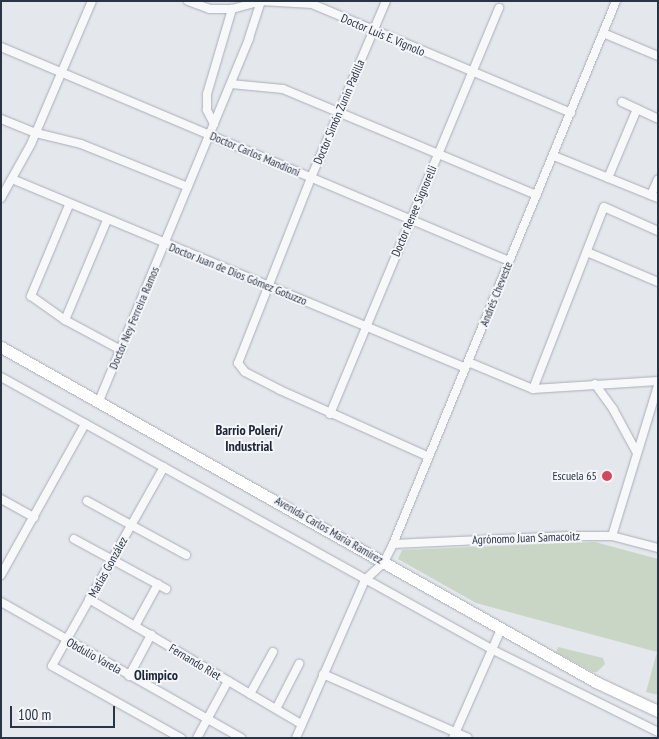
<!DOCTYPE html>
<meta charset="utf-8">
<style>
body{margin:0}
#map{position:relative;width:659px;height:739px;overflow:hidden;background:#e4e7ec;font-family:"PT Sans Narrow",sans-serif}
div>[style]{position:absolute}
[style*='--x']{left:calc(var(--x)*1px);top:calc(var(--y)*1px);width:calc(var(--w)*1px);rotate:calc(var(--a)*1deg)}
.green>*{inset:0;background:#c9d6c5}
.roads{filter:drop-shadow(0 0 1px #a9aeb7) drop-shadow(0 0 1px #a9aeb7)}
.street>*{height:8px;margin:-4px;padding:0 4px;transform-origin:4px;border-radius:4px;background:#f7f8fa}
.secondary>*{height:11px;margin:-5.5px;padding:0 5.5px;transform-origin:5.5px;border-radius:5.5px;background:#fff}
.dots>*{width:14px;height:14px;translate:-50% -50%;box-sizing:border-box;border:2px solid #f4f6f9;border-radius:50%}
span{translate:-50% -50%;white-space:nowrap;text-align:center;line-height:1.15;-webkit-text-stroke:4px #f4f6f9;paint-order:stroke}
.street-label{font-size:12px;color:#2b3445}
.poi-label{font-size:12px;color:#2b3445}
.right{translate:-100% -50%;text-align:right}
.neighbourhood-label{font-size:14px;color:#1d2536;font-weight:700}
.frame{position:absolute;inset:0;border:2px solid #2b3445;pointer-events:none}
.scale{position:absolute;left:10px;top:706px;width:105px;height:22px;box-sizing:border-box;border:2px solid #2b3445;border-top:0;padding-left:6px;font-size:15px;line-height:18px;white-space:nowrap;color:#2b3445;-webkit-text-stroke:4px #f4f6f9;paint-order:stroke}
</style>
<div id="map">
<div class="green">
<i style="clip-path:polygon(595px 542px,658px 559px,658px 695px,646px 692px,657px 652px,476px 603px,398px 559px,402px 550px)"></i>
<i style="clip-path:polygon(558px 647px,603px 658px,605px 664px,597px 672px,593px 672px,556px 652px)"></i>
</div>
<div class="roads">
<div class="street">
<i style="--x:188;--y:1;--w:23;--a:20"></i>
<i style="--x:210;--y:9;--w:22;--a:0"></i>
<i style="--x:232;--y:9;--w:30;--a:-15"></i>
<i style="--x:261;--y:1;--w:51;--a:3.4"></i>
<i style="--x:312;--y:4;--w:281;--a:22.8"></i>
<i style="--x:386;--y:1;--w:192;--a:113"></i>
<i style="--x:311;--y:178;--w:199;--a:111.5"></i>
<i style="--x:238;--y:363;--w:11;--a:52"></i>
<i style="--x:245;--y:372;--w:39;--a:27"></i>
<i style="--x:280;--y:390;--w:163;--a:24.2"></i>
<i style="--x:603;--y:33;--w:60;--a:22.7"></i>
<i style="--x:1;--y:47;--w:551;--a:22.84"></i>
<i style="--x:231;--y:84;--w:52;--a:5.5"></i>
<i style="--x:283;--y:89;--w:275;--a:22.7"></i>
<i style="--x:622;--y:102;--w:40;--a:25"></i>
<i style="--x:1;--y:119;--w:38;--a:22"></i>
<i style="--x:36;--y:133;--w:46;--a:13.7"></i>
<i style="--x:81;--y:144;--w:115;--a:21.9"></i>
<i style="--x:214;--y:124;--w:16;--a:-117"></i>
<i style="--x:207;--y:110;--w:16;--a:-90"></i>
<i style="--x:207;--y:94;--w:89;--a:-73.6"></i>
<i style="--x:554;--y:156;--w:112;--a:22"></i>
<i style="--x:608;--y:178;--w:75;--a:-67.2"></i>
<i style="--x:12;--y:179;--w:491;--a:22.6"></i>
<i style="--x:651;--y:195;--w:17;--a:-66"></i>
<i style="--x:1;--y:198;--w:62;--a:-60.9"></i>
<i style="--x:31;--y:144;--w:155;--a:-66.9"></i>
<i style="--x:69;--y:205;--w:99;--a:112.7"></i>
<i style="--x:31;--y:296;--w:42;--a:35.2"></i>
<i style="--x:65;--y:320;--w:64;--a:28.2"></i>
<i style="--x:587;--y:252;--w:77;--a:22.9"></i>
<i style="--x:65;--y:320;--w:108;--a:-67.2"></i>
<i style="--x:468;--y:362;--w:70;--a:22.6"></i>
<i style="--x:533;--y:389;--w:125;--a:-3.7"></i>
<i style="--x:1;--y:377;--w:563;--a:29.02"></i>
<i style="--x:493;--y:650;--w:184;--a:26.4"></i>
<i style="--x:595;--y:384;--w:31;--a:54"></i>
<i style="--x:613;--y:409;--w:50;--a:61.4"></i>
<i style="--x:533;--y:389;--w:195;--a:-68.7"></i>
<i style="--x:604;--y:207;--w:59;--a:24"></i>
<i style="--x:99;--y:401;--w:393;--a:-67.5"></i>
<i style="--x:249;--y:38;--w:39;--a:-72"></i>
<i style="--x:330;--y:414;--w:440;--a:-67.4"></i>
<i style="--x:164;--y:467;--w:228;--a:119.4"></i>
<i style="--x:52;--y:666;--w:148;--a:29.2"></i>
<i style="--x:1;--y:499;--w:38;--a:29"></i>
<i style="--x:87;--y:501;--w:113;--a:28.6"></i>
<i style="--x:612;--y:536;--w:157;--a:-73"></i>
<i style="--x:74;--y:539;--w:105;--a:28.5"></i>
<i style="--x:393;--y:544;--w:176;--a:-2.6"></i>
<i style="--x:569;--y:536;--w:43;--a:0"></i>
<i style="--x:612;--y:536;--w:48;--a:14.6"></i>
<i style="--x:1;--y:575;--w:173;--a:-60.9"></i>
<i style="--x:89;--y:599;--w:246;--a:30.5"></i>
<i style="--x:1;--y:602;--w:276;--a:29.5"></i>
<i style="--x:135;--y:626;--w:48;--a:-61.3"></i>
<i style="--x:323;--y:674;--w:158;--a:23.8"></i>
<i style="--x:129;--y:676;--w:47;--a:-61.8"></i>
<i style="--x:250;--y:694;--w:48;--a:-61.3"></i>
<i style="--x:276;--y:709;--w:51;--a:-62.9"></i>
<i style="--x:197;--y:738;--w:65;--a:-61.5"></i>
<i style="--x:296;--y:738;--w:172;--a:-66.4"></i>
<i style="--x:365;--y:580;--w:26;--a:-43"></i>
<i style="--x:384;--y:562;--w:20;--a:-63"></i>
<i style="--x:393;--y:544;--w:587;--a:-67.67"></i>
<i style="--x:453;--y:738;--w:121;--a:-66.2"></i>
</div>
<div class="secondary">
<i style="--x:1;--y:347;--w:683;--a:29.38"></i>
<i style="--x:596;--y:682;--w:68;--a:25.1"></i>
</div>
</div>
<div class="dots">
<i style="left:607px;top:476px;background:#d1495b"></i>
</div>
<div class="street-label">
<span style="left:383px;top:35px;rotate:23deg">Doctor Luis E. Vignolo</span>
<span style="left:339px;top:112px;rotate:-67deg">Doctor Simón Zunin Padilla</span>
<span style="left:255px;top:154px;rotate:23deg">Doctor Carlos Mandioni</span>
<span style="left:414px;top:211px;rotate:-67deg">Doctor Renee Signorelli</span>
<span style="left:238px;top:274px;rotate:22deg">Doctor Juan de Dios Gómez Gotuzzo</span>
<span style="left:496px;top:294px;rotate:-68deg">Andrés Cheveste</span>
<span style="left:134px;top:318px;rotate:-67deg">Doctor Ney Ferreira Ramos</span>
<span style="left:329px;top:530px;rotate:30deg">Avenida Carlos María Ramírez</span>
<span style="left:526px;top:538px;rotate:-2deg">Agrónomo Juan Samacoitz</span>
<span style="left:108px;top:567px;rotate:-61deg">Matías González</span>
<span style="left:94px;top:656px;rotate:29deg">Obdulio Varela</span>
<span style="left:195px;top:662px;rotate:31deg">Fernando Riet</span>
</div>
<div class="poi-label">
<span class="right" style="left:597px;top:476px">Escuela 65</span>
</div>
<div class="neighbourhood-label">
<span style="left:249px;top:438px">Barrio Poleri/<br>Industrial</span>
<span style="left:156px;top:675px">Olimpico</span>
</div>
<div class="frame"></div>
<div class="scale">100 m</div>
</div>
